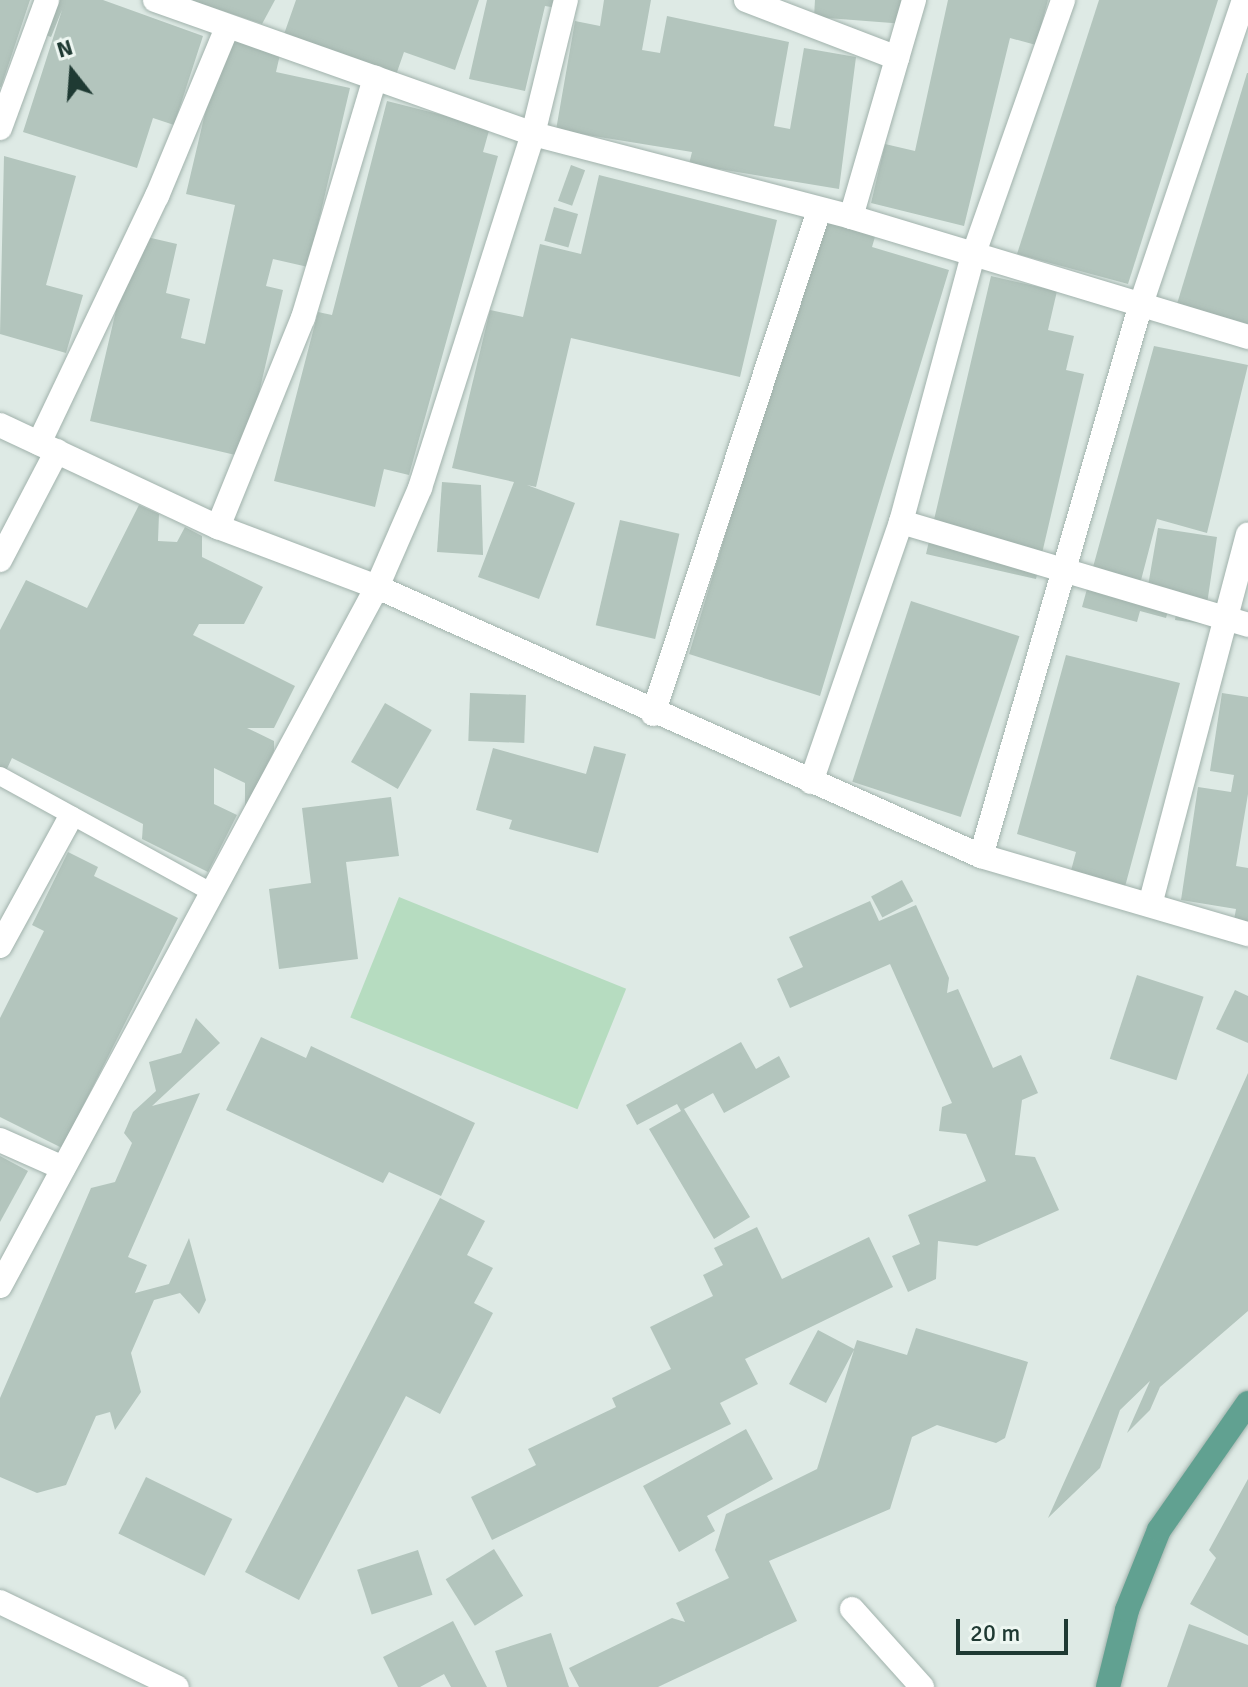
<!DOCTYPE html>
<style>
body{margin:0}
#map{position:relative;width:1248px;height:1687px;overflow:hidden;background:#deeae5;font-family:Signika,sans-serif}
div>[style]{position:absolute}
[style*='--x']{left:calc(var(--x)*1px);top:calc(var(--y)*1px);width:calc(var(--w)*1px);rotate:calc(var(--a)*1deg)}
.green>*{inset:0;background:#b6dcc0;transform-origin:0 0}
.building>*{inset:0;background:#b3c5bd;transform-origin:0 0}
.roads{filter:drop-shadow(0 0 2px #a1b2ac) drop-shadow(0 0 2px #a1b2ac)}
.lane>*{height:18px;margin:-9px;padding:0 9px;transform-origin:9px;border-radius:9px;background:#fff}
.street>*{height:24px;margin:-12px;padding:0 12px;transform-origin:12px;border-radius:12px;background:#fff}
.primary>*{height:24px;margin:-12px;padding:0 12px;transform-origin:12px;border-radius:12px;background:#61a191}
span{translate:-50% -50%;white-space:nowrap;text-align:center;line-height:1.15;-webkit-text-stroke:6px #eef7f2;paint-order:stroke}
.north{position:absolute;left:32px;top:32px;width:80px;height:80px;-webkit-text-stroke:6px #eef7f2;paint-order:stroke;rotate:343deg;font-size:22px;font-weight:700;line-height:32px;text-align:center;color:#1f3a33}
.north::after{content:'';display:block;margin:auto;width:28px;height:36px;background:#1f3a33;clip-path:polygon(50% 0,100% 100%,50% 72%,0 100%)}
.scale{position:absolute;left:956px;top:1619px;width:112px;height:36px;box-sizing:border-box;border:4px solid #1f3a33;border-top:0;padding-left:10px;font-size:24px;line-height:28px;white-space:nowrap;color:#1f3a33;-webkit-text-stroke:6px #eef7f2;paint-order:stroke}
</style>
<div id="map">
<div class="green">
<i style="left:399px;top:897px;width:245px;height:130px;rotate:22deg"></i>
</div>
<div class="building">
<i style="clip-path:polygon(0 0,30px 0,1px 87px,0 87px)"></i>
<i style="clip-path:polygon(41px 0,103px 0,203px 36px,174px 125px,153px 118px,137px 168px,23px 132px,62px 10px,51px 37px,30px 29px)"></i>
<i style="clip-path:polygon(275px 0,262px 24px,193px 1px,193px 0)"></i>
<i style="clip-path:polygon(296px 0,479px 0,455px 70px,404px 52px,396px 75px,283px 37px)"></i>
<i style="clip-path:polygon(487px 0,558px 0,557px 8px,545px 6px,525px 91px,469px 79px)"></i>
<i style="clip-path:polygon(604px 0,651px 0,642px 50px,660px 53px,667px 16px,789px 42px,774px 126px,790px 129px,804px 48px,856px 57px,839px 189px,689px 164px,692px 152px,556px 130px,575px 21px,600px 26px)"></i>
<i style="clip-path:polygon(815px 0,907px 0,905px 24px,814px 17px)"></i>
<i style="clip-path:polygon(948px 0,1048px 0,1036px 45px,1010px 38px,964px 226px,871px 203px,885px 144px,915px 151px)"></i>
<i style="clip-path:polygon(1099px 0,1218px 0,1128px 284px,1017px 254px)"></i>
<i style="clip-path:polygon(223px 37px,281px 50px,276px 72px,350px 88px,308px 267px,273px 259px,266px 286px,283px 290px,244px 457px,90px 421px,134px 234px,177px 244px,166px 293px,190px 299px,181px 338px,205px 344px,235px 205px,186px 194px)"></i>
<i style="clip-path:polygon(1247px 73px,1248px 73px,1248px 324px,1177px 304px)"></i>
<i style="clip-path:polygon(387px 101px,490px 127px,483px 152px,498px 156px,409px 475px,384px 469px,375px 507px,274px 481px,318px 312px,332px 315px)"></i>
<i style="clip-path:polygon(4px 156px,76px 176px,46px 285px,83px 295px,66px 353px,0 334px)"></i>
<i style="left:571px;top:165px;width:15px;height:38px;rotate:20deg"></i>
<i style="clip-path:polygon(599px 175px,777px 220px,740px 377px,571px 338px,536px 487px,527px 485px,575px 503px,539px 599px,478px 577px,514px 482px,452px 468px,490px 310px,523px 317px,540px 244px,581px 254px)"></i>
<i style="left:554px;top:207px;width:25px;height:35px;rotate:16deg"></i>
<i style="clip-path:polygon(822px 216px,877px 230px,872px 247px,949px 270px,820px 696px,689px 654px)"></i>
<i style="clip-path:polygon(991px 276px,1057px 291px,1048px 330px,1074px 336px,1066px 370px,1084px 374px,1036px 579px,926px 554px)"></i>
<i style="clip-path:polygon(1154px 346px,1248px 365px,1207px 533px,1157px 519px,1140px 584px,1148px 586px,1158px 528px,1217px 537px,1204px 624px,1175px 620px,1179px 592px,1157px 588px,1173px 593px,1166px 618px,1140px 611px,1137px 622px,1082px 607px)"></i>
<i style="clip-path:polygon(442px 482px,481px 485px,483px 555px,437px 552px)"></i>
<i style="clip-path:polygon(139px 505px,159px 514px,158px 541px,177px 542px,185px 527px,202px 536px,202px 557px,263px 587px,244px 624px,199px 624px,193px 635px,295px 686px,274px 728px,247px 728px,274px 741px,274px 751px,245px 809px,245px 783px,214px 768px,214px 804px,237px 815px,208px 872px,142px 839px,143px 824px,12px 758px,6px 771px,0 768px,0 630px,26px 580px,87px 608px)"></i>
<i style="left:620px;top:520px;width:61px;height:108px;rotate:13deg"></i>
<i style="left:911px;top:601px;width:114px;height:190px;rotate:18deg"></i>
<i style="clip-path:polygon(1066px 655px,1180px 683px,1123px 894px,1069px 878px,1076px 852px,1017px 834px)"></i>
<i style="left:470px;top:693px;width:56px;height:48px;rotate:2deg"></i>
<i style="clip-path:polygon(1222px 693px,1248px 697px,1248px 794px,1236px 866px,1248px 868px,1248px 945px,1230px 942px,1236px 909px,1181px 900px,1198px 787px,1231px 792px,1234px 775px,1210px 771px)"></i>
<i style="left:385px;top:703px;width:54px;height:68px;rotate:30deg"></i>
<i style="clip-path:polygon(594px 746px,626px 754px,598px 853px,509px 829px,512px 820px,476px 810px,493px 748px,586px 774px)"></i>
<i style="clip-path:polygon(391px 797px,399px 856px,346px 862px,358px 959px,279px 969px,269px 889px,311px 883px,302px 808px)"></i>
<i style="clip-path:polygon(68px 852px,98px 867px,94px 876px,178px 918px,62px 1148px,0 1117px,0 1018px,44px 931px,32px 925px)"></i>
<i style="left:902px;top:880px;width:24px;height:35px;rotate:62deg"></i>
<i style="clip-path:polygon(870px 901px,879px 921px,916px 905px,949px 978px,947px 993px,958px 989px,993px 1068px,1021px 1055px,1038px 1093px,1022px 1100px,1015px 1155px,1035px 1157px,1059px 1210px,977px 1246px,938px 1241px,936px 1279px,908px 1292px,892px 1256px,920px 1244px,908px 1215px,986px 1181px,966px 1134px,939px 1131px,942px 1107px,952px 1103px,890px 964px,790px 1008px,777px 979px,803px 967px,789px 937px)"></i>
<i style="left:1137px;top:975px;width:70px;height:88px;rotate:18deg"></i>
<i style="clip-path:polygon(1235px 990px,1248px 996px,1248px 1043px,1216px 1029px)"></i>
<i style="clip-path:polygon(196px 1018px,220px 1043px,152px 1106px,200px 1093px,128px 1257px,147px 1265px,135px 1293px,169px 1284px,189px 1238px,206px 1300px,199px 1314px,180px 1293px,154px 1300px,131px 1353px,141px 1392px,115px 1430px,110px 1412px,96px 1416px,66px 1485px,37px 1493px,0 1477px,0 1398px,91px 1188px,115px 1182px,132px 1143px,124px 1133px,133px 1112px,156px 1091px,149px 1062px,181px 1053px)"></i>
<i style="clip-path:polygon(261px 1037px,306px 1058px,311px 1046px,475px 1123px,441px 1196px,389px 1172px,383px 1183px,226px 1110px)"></i>
<i style="clip-path:polygon(741px 1042px,756px 1069px,779px 1056px,790px 1077px,724px 1113px,713px 1093px,684px 1109px,750px 1217px,714px 1239px,649px 1129px,681px 1111px,677px 1104px,637px 1125px,626px 1105px)"></i>
<i style="clip-path:polygon(1248px 1073px,1248px 1311px,1160px 1387px,1150px 1410px,1127px 1433px,1150px 1381px,1120px 1410px,1100px 1468px,1048px 1518px)"></i>
<i style="clip-path:polygon(0 1156px,28px 1171px,0 1222px)"></i>
<i style="clip-path:polygon(440px 1198px,485px 1221px,467px 1255px,493px 1268px,474px 1303px,493px 1313px,440px 1414px,406px 1396px,299px 1600px,245px 1572px)"></i>
<i style="clip-path:polygon(757px 1227px,782px 1279px,869px 1237px,893px 1287px,745px 1359px,758px 1384px,720px 1403px,731px 1424px,492px 1540px,471px 1497px,536px 1465px,528px 1449px,616px 1407px,612px 1398px,671px 1369px,650px 1327px,713px 1296px,703px 1275px,723px 1265px,714px 1248px)"></i>
<i style="clip-path:polygon(916px 1328px,1028px 1362px,1005px 1438px,996px 1443px,937px 1425px,912px 1437px,890px 1509px,769px 1561px,797px 1621px,658px 1687px,579px 1687px,569px 1668px,672px 1618px,685px 1622px,676px 1603px,729px 1578px,715px 1550px,726px 1514px,817px 1469px,854px 1350px,826px 1403px,789px 1384px,818px 1330px,854px 1349px,857px 1340px,907px 1355px)"></i>
<i style="clip-path:polygon(746px 1429px,773px 1479px,707px 1516px,715px 1531px,679px 1552px,643px 1486px)"></i>
<i style="left:146px;top:1477px;width:96px;height:63px;rotate:26deg"></i>
<i style="clip-path:polygon(1248px 1479px,1248px 1636px,1190px 1604px,1216px 1558px,1209px 1550px)"></i>
<i style="left:494px;top:1549px;width:55px;height:57px;rotate:58deg"></i>
<i style="left:418px;top:1550px;width:47px;height:64px;rotate:72deg"></i>
<i style="clip-path:polygon(453px 1621px,487px 1687px,451px 1687px,444px 1674px,420px 1687px,398px 1687px,383px 1657px)"></i>
<i style="clip-path:polygon(1189px 1624px,1248px 1645px,1248px 1687px,1167px 1687px)"></i>
<i style="clip-path:polygon(551px 1633px,569px 1687px,507px 1687px,495px 1651px)"></i>
</div>
<div class="roads">
<div class="lane">
<i style="--x:0;--y:776;--w:239;--a:28.8"></i>
</div>
<div class="street">
<i style="--x:155;--y:0;--w:401;--a:19.5"></i>
<i style="--x:533;--y:134;--w:329;--a:14.6"></i>
<i style="--x:851;--y:217;--w:415;--a:16.8"></i>
<i style="--x:746;--y:0;--w:162;--a:21"></i>
<i style="--x:0;--y:128;--w:136;--a:-69.8"></i>
<i style="--x:851;--y:217;--w:226;--a:-73.8"></i>
<i style="--x:0;--y:425;--w:241;--a:25.1"></i>
<i style="--x:218;--y:527;--w:170;--a:20.7"></i>
<i style="--x:377;--y:587;--w:661;--a:24.01"></i>
<i style="--x:981;--y:856;--w:278;--a:16.3"></i>
<i style="--x:39;--y:443;--w:274;--a:-64.5"></i>
<i style="--x:157;--y:196;--w:182;--a:-67.4"></i>
<i style="--x:901;--y:522;--w:362;--a:16.5"></i>
<i style="--x:218;--y:527;--w:226;--a:-67.9"></i>
<i style="--x:303;--y:318;--w:251;--a:-73.3"></i>
<i style="--x:0;--y:560;--w:123;--a:-62.4"></i>
<i style="--x:653;--y:714;--w:531;--a:-71.77"></i>
<i style="--x:811;--y:782;--w:275;--a:-70.9"></i>
<i style="--x:901;--y:522;--w:276;--a:-74.9"></i>
<i style="--x:973;--y:256;--w:271;--a:-70.6"></i>
<i style="--x:981;--y:856;--w:572;--a:-73.85"></i>
<i style="--x:1140;--y:307;--w:324;--a:-71.3"></i>
<i style="--x:1151;--y:901;--w:379;--a:-75.2"></i>
<i style="--x:0;--y:946;--w:146;--a:-61.3"></i>
<i style="--x:0;--y:1140;--w:69;--a:24"></i>
<i style="--x:0;--y:1286;--w:794;--a:-61.66"></i>
<i style="--x:377;--y:587;--w:108;--a:-66.5"></i>
<i style="--x:420;--y:488;--w:372;--a:-72.3"></i>
<i style="--x:533;--y:134;--w:138;--a:-76.2"></i>
<i style="--x:0;--y:1602;--w:196;--a:25.7"></i>
<i style="--x:852;--y:1609;--w:105;--a:48.1"></i>
</div>
<div class="primary">
<i style="--x:1108;--y:1687;--w:79;--a:-76.1"></i>
<i style="--x:1127;--y:1610;--w:86;--a:-68.2"></i>
<i style="--x:1159;--y:1530;--w:155;--a:-55"></i>
</div>
</div>
<div class="north">N</div>
<div class="scale">20 m</div>
</div>
